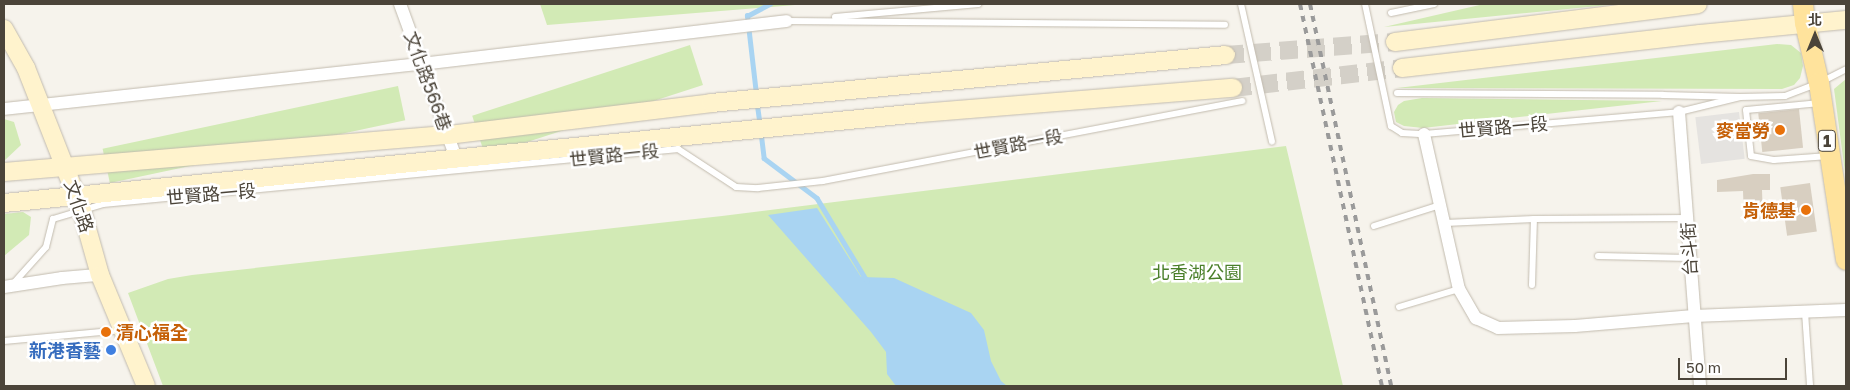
<!DOCTYPE html>
<meta charset="utf-8">
<style>
body{margin:0}
#map{position:relative;width:1850px;height:390px;overflow:hidden;background:#f6f3ec;font-family:"Golos Text","Noto Sans TC",sans-serif}
div>[style]{position:absolute}
[style*='--x']{left:calc(var(--x)*1px);top:calc(var(--y)*1px);width:calc(var(--w)*1px);rotate:calc(var(--a)*1deg)}
.green>*{inset:0;background:#d2eab5;transform-origin:0 0}
.parking>*{inset:0;background:#e5e3e0;transform-origin:0 0}
.water>*{inset:0;background:#a9d4f2}
.stream>*{height:4.5px;margin:-2.25px;padding:0 2.25px;transform-origin:2.25px;border-radius:2.25px;background:#a9d4f2}
.building>*{inset:0;background:#d8cfc1;transform-origin:0 0}
.secondary-tunnel>*{height:18px;margin-top:-9px;transform-origin:0;background:repeating-linear-gradient(90deg,#d4d0c8 0 18px,transparent 0 27px)}
.roads{filter:drop-shadow(0 0 1px #c2bbae) drop-shadow(0 0 1px #c2bbae)}
.lane>*{height:6px;margin:-3px;padding:0 3px;transform-origin:3px;border-radius:3px;background:#fff}
.street>*{height:12px;margin:-6px;padding:0 6px;transform-origin:6px;border-radius:6px;background:#fff}
.secondary>*{height:18px;margin:-9px;padding:0 9px;transform-origin:9px;border-radius:9px;background:#fff3cd}
.primary>*{height:20px;margin:-10px;padding:0 10px;transform-origin:10px;border-radius:10px;background:#ffe39c}
.rail>*{height:4px;margin-top:-2px;transform-origin:0;background:repeating-linear-gradient(90deg,#9a9a9a 0 6px,transparent 0 12px)}
.dots>*{width:14px;height:14px;translate:-50% -50%;box-sizing:border-box;border:2px solid #fff;border-radius:50%}
span{translate:-50% -50%;white-space:nowrap;text-align:center;line-height:1.15;-webkit-text-stroke:5px #fff;paint-order:stroke}
.shield-label span{padding:1px 4px;background:#fff;border:1px solid;border-radius:4px;-webkit-text-stroke-width:0}
.shield-label{font-size:16px;color:#4b4439;font-weight:700}
.street-label{font-size:18px;color:#4b4439}
.food-label{font-size:18px;color:#c56008;font-weight:700}
.right{translate:-100% -50%;text-align:right}
.left{translate:0 -50%;text-align:left}
.park-label{font-size:18px;color:#4a7f2a}
.shop-label{font-size:18px;color:#366cbe;font-weight:700}
.frame{position:absolute;inset:0;border:5px solid #4b4439;pointer-events:none}
.north{position:absolute;left:1790px;top:10px;width:50px;height:50px;-webkit-text-stroke:4px #fff;paint-order:stroke;rotate:0deg;font-size:14px;font-weight:700;line-height:20px;text-align:center;color:#4b4439}
.north::after{content:'';display:block;margin:auto;width:18px;height:22px;background:#4b4439;clip-path:polygon(50% 0,100% 100%,50% 72%,0 100%)}
.scale{position:absolute;left:1678px;top:358px;width:109px;height:22px;box-sizing:border-box;border:2px solid #4b4439;border-top:0;padding-left:6px;font-size:15px;line-height:18px;white-space:nowrap;color:#4b4439;-webkit-text-stroke:4px #fff;paint-order:stroke}
</style>
<div id="map">
<div class="green">
<i style="clip-path:polygon(540px 4px,807px 4px,547px 25px)"></i>
<i style="clip-path:polygon(1484px 4px,1619px 4px,1384px 27px)"></i>
<i style="clip-path:polygon(1777px 44px,1791px 45px,1801px 53px,1803px 66px,1800px 78px,1794px 85px,1782px 89px,1397px 88px)"></i>
<i style="left:690px;top:45px;width:42px;height:229px;rotate:72deg"></i>
<i style="clip-path:polygon(1846px 79px,1846px 180px,1834px 89px)"></i>
<i style="left:398px;top:86px;width:35px;height:302px;rotate:78deg"></i>
<i style="clip-path:polygon(1422px 98px,1662px 101px,1423px 128px,1404px 126px,1396px 122px,1394px 112px,1398px 105px,1404px 101px)"></i>
<i style="clip-path:polygon(4px 119px,14px 122px,21px 145px,4px 161px)"></i>
<i style="clip-path:polygon(1286px 146px,1343px 386px,163px 386px,128px 293px,168px 279px,192px 275px,722px 216px)"></i>
<i style="clip-path:polygon(23px 212px,31px 217px,29px 235px,4px 256px,4px 214px)"></i>
</div>
<div class="parking">
<i style="left:1739px;top:112px;width:47px;height:44px;rotate:83deg"></i>
</div>
<div class="water">
<i style="clip-path:polygon(817px 208px,861px 277px,894px 278px,971px 313px,984px 330px,991px 361px,1001px 381px,1007px 386px,896px 386px,887px 374px,886px 352px,871px 332px,768px 215px)"></i>
</div>
<div class="stream">
<i style="--x:756;--y:94;--w:79;--a:-96.6"></i>
<i style="--x:747;--y:16;--w:26;--a:-28"></i>
<i style="--x:757;--y:102;--w:22;--a:82"></i>
<i style="--x:761;--y:132;--w:26;--a:83"></i>
<i style="--x:764;--y:158;--w:66;--a:37"></i>
<i style="--x:817;--y:198;--w:97;--a:58.9"></i>
</div>
<div class="building">
<i style="left:1799px;top:109px;width:39px;height:41px;rotate:84deg"></i>
<i style="clip-path:polygon(1753px 174px,1770px 174px,1770px 190px,1762px 190px,1763px 219px,1744px 220px,1743px 191px,1717px 192px,1717px 180px)"></i>
<i style="left:1810px;top:183px;width:49px;height:30px;rotate:82deg"></i>
</div>
<div class="secondary-tunnel">
<i style="--x:1226;--y:55;--w:169;--a:-4.4"></i>
<i style="--x:1233;--y:88;--w:170;--a:-6.7"></i>
</div>
<div class="roads">
<div class="lane">
<i style="--x:1241;--y:4;--w:141;--a:77.3"></i>
<i style="--x:1365;--y:4;--w:125;--a:78"></i>
<i style="--x:1391;--y:126;--w:13;--a:32"></i>
<i style="--x:1402;--y:133;--w:22;--a:3"></i>
<i style="--x:1424;--y:134;--w:256;--a:-4.9"></i>
<i style="--x:1679;--y:112;--w:63;--a:-13.8"></i>
<i style="--x:1391;--y:13;--w:44;--a:-11.8"></i>
<i style="--x:835;--y:17;--w:144;--a:-5.2"></i>
<i style="--x:786;--y:21;--w:439;--a:0.5"></i>
<i style="--x:1397;--y:93;--w:266;--a:0.4"></i>
<i style="--x:1663;--y:95;--w:77;--a:1.5"></i>
<i style="--x:1740;--y:97;--w:45;--a:-1.3"></i>
<i style="--x:1785;--y:96;--w:36;--a:-21"></i>
<i style="--x:1819;--y:83;--w:30;--a:-27"></i>
<i style="--x:1820;--y:103;--w:74;--a:174.6"></i>
<i style="--x:1746;--y:110;--w:46;--a:83.8"></i>
<i style="--x:1751;--y:156;--w:23;--a:10"></i>
<i style="--x:1774;--y:160;--w:55;--a:-4.2"></i>
<i style="--x:1445;--y:223;--w:89;--a:-2.6"></i>
<i style="--x:1534;--y:219;--w:154;--a:-0.4"></i>
<i style="--x:1374;--y:226;--w:69;--a:-17.7"></i>
<i style="--x:1598;--y:256;--w:91;--a:1.3"></i>
<i style="--x:12;--y:285;--w:51;--a:-48.2"></i>
<i style="--x:46;--y:247;--w:29;--a:-76"></i>
<i style="--x:53;--y:219;--w:52;--a:-16.7"></i>
<i style="--x:103;--y:204;--w:578;--a:-5.46"></i>
<i style="--x:678;--y:149;--w:69;--a:33.2"></i>
<i style="--x:736;--y:187;--w:22;--a:3"></i>
<i style="--x:758;--y:188;--w:65;--a:-6.1"></i>
<i style="--x:823;--y:181;--w:427;--a:-10.8"></i>
<i style="--x:1532;--y:285;--w:66;--a:-88.3"></i>
<i style="--x:1399;--y:307;--w:63;--a:-16.7"></i>
<i style="--x:1805;--y:312;--w:74;--a:86.1"></i>
<i style="--x:4;--y:341;--w:119;--a:-5.3"></i>
</div>
<div class="street">
<i style="--x:400;--y:4;--w:164;--a:70"></i>
<i style="--x:4;--y:109;--w:419;--a:-6.2"></i>
<i style="--x:421;--y:64;--w:368;--a:-6.7"></i>
<i style="--x:1679;--y:112;--w:275;--a:85.6"></i>
<i style="--x:1424;--y:134;--w:159;--a:77.3"></i>
<i style="--x:1459;--y:289;--w:34;--a:60"></i>
<i style="--x:1476;--y:318;--w:24;--a:24"></i>
<i style="--x:1498;--y:328;--w:77;--a:-1.5"></i>
<i style="--x:1575;--y:326;--w:119;--a:-4.8"></i>
<i style="--x:1694;--y:316;--w:152;--a:-2.3"></i>
<i style="--x:4;--y:287;--w:59;--a:-8.8"></i>
<i style="--x:62;--y:278;--w:38;--a:-5"></i>
</div>
<div class="secondary">
<i style="--x:4;--y:29;--w:45;--a:60.6"></i>
<i style="--x:26;--y:68;--w:154;--a:68.6"></i>
<i style="--x:82;--y:211;--w:66;--a:74.3"></i>
<i style="--x:100;--y:275;--w:120;--a:67.5"></i>
<i style="--x:1395;--y:42;--w:305;--a:-7.1"></i>
<i style="--x:1402;--y:68;--w:300;--a:-6.5"></i>
<i style="--x:1700;--y:34;--w:147;--a:-5.5"></i>
<i style="--x:4;--y:172;--w:446;--a:-4.8"></i>
<i style="--x:448;--y:135;--w:265;--a:-6.9"></i>
<i style="--x:711;--y:103;--w:517;--a:-5.32"></i>
<i style="--x:4;--y:203;--w:920;--a:-5.61"></i>
<i style="--x:920;--y:113;--w:314;--a:-4.6"></i>
</div>
<div class="primary">
<i style="--x:1803;--y:4;--w:19;--a:84"></i>
<i style="--x:1805;--y:23;--w:62;--a:76.9"></i>
<i style="--x:1819;--y:83;--w:179;--a:81.3"></i>
</div>
</div>
<div class="rail">
<i style="--x:1300;--y:4;--w:391;--a:77.9"></i>
<i style="--x:1310;--y:4;--w:390;--a:78"></i>
</div>
<div class="dots">
<i style="left:1780px;top:130px;background:#e8710a"></i>
<i style="left:1806px;top:210px;background:#e8710a"></i>
<i style="left:106px;top:332px;background:#e8710a"></i>
<i style="left:111px;top:350px;background:#3f7fe0"></i>
</div>
<div class="shield-label">
<span style="left:1827px;top:141px">1</span>
</div>
<div class="street-label">
<span style="left:428px;top:81px;rotate:70deg">文化路566巷</span>
<span style="left:1503px;top:127px;rotate:-5deg">世賢路一段</span>
<span style="left:1018px;top:144px;rotate:-11deg">世賢路一段</span>
<span style="left:614px;top:155px;rotate:-6deg">世賢路一段</span>
<span style="left:211px;top:194px;rotate:-5deg">世賢路一段</span>
<span style="left:79px;top:206px;rotate:71deg">文化路</span>
<span style="left:1689px;top:249px;rotate:-93deg">台斗街</span>
</div>
<div class="food-label">
<span class="right" style="left:1770px;top:130px">麥當勞</span>
<span class="right" style="left:1796px;top:210px">肯德基</span>
<span class="left" style="left:116px;top:332px">清心福全</span>
</div>
<div class="park-label">
<span style="left:1197px;top:272px">北香湖公園</span>
</div>
<div class="shop-label">
<span class="right" style="left:101px;top:350px">新港香藝</span>
</div>
<div class="frame"></div>
<div class="north">北</div>
<div class="scale">50 m</div>
</div>
